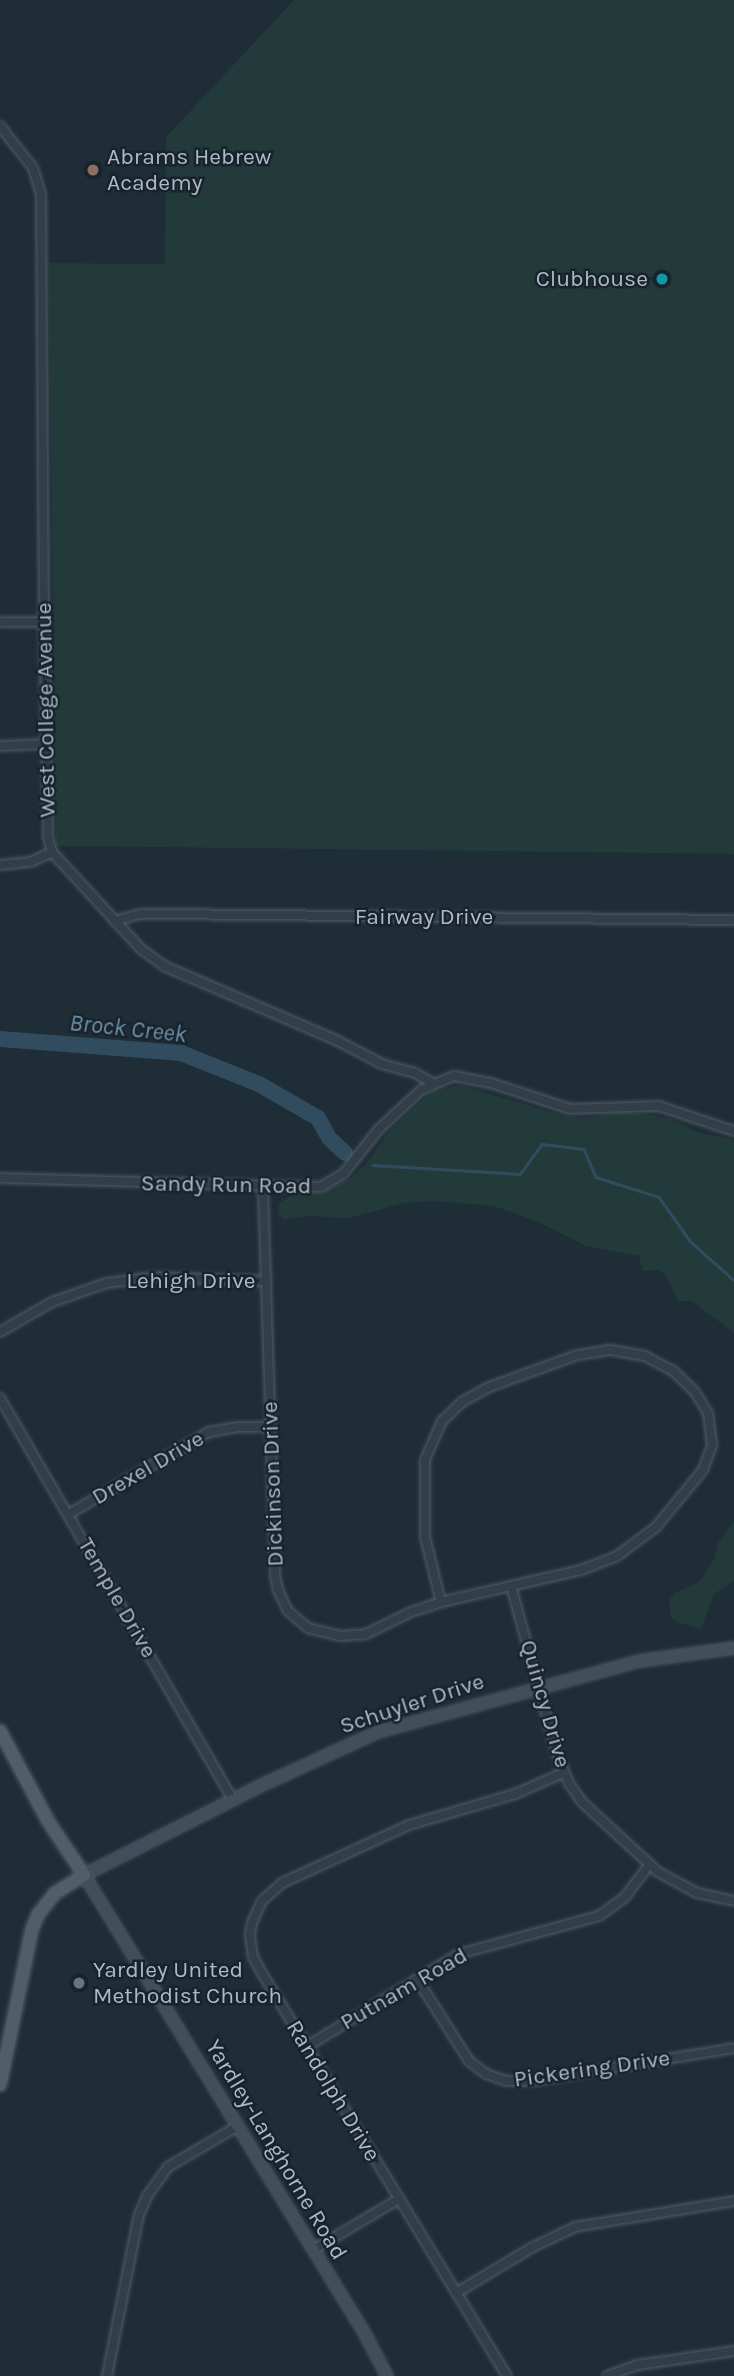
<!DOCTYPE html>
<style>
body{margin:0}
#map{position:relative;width:734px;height:2376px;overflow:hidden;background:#1f2d37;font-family:Karla,sans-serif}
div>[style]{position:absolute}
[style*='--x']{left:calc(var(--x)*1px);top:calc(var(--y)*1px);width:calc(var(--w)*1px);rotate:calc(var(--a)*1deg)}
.green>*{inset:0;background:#223a39}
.stream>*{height:2.5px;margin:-1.25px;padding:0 1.25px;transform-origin:1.25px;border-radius:1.25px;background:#324c5f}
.river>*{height:16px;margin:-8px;padding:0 8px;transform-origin:8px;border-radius:8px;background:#324c5f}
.roads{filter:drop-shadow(0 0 2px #505c66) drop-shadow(0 0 2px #505c66)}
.street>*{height:8px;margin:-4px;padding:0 4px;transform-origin:4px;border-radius:4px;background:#333f48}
.secondary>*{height:10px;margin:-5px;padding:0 5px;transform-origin:5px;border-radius:5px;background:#414e5b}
.primary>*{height:12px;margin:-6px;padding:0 6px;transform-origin:6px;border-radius:6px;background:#505e68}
.dots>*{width:19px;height:19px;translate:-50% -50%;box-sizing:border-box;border:4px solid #18232c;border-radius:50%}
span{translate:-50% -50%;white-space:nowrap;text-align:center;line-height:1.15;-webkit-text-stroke:5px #18232c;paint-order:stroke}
.poi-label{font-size:23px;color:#adbac5}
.left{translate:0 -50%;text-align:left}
.right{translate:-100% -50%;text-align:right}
.street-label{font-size:23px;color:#adbac5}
.water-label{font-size:24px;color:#6c90aa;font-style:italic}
</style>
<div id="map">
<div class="green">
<i style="clip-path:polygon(294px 0,734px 0,734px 854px,56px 846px,49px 263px,165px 264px,166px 137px)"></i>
<i style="clip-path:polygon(459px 1085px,562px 1115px,583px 1118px,623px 1112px,645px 1114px,672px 1119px,697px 1132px,734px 1140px,734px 1333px,692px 1301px,678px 1301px,666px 1275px,657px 1270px,643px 1271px,639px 1256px,586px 1246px,536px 1221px,494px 1206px,432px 1201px,405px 1203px,348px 1218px,308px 1216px,284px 1220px,278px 1215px,279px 1203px,294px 1194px,323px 1192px,349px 1179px,365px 1165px,391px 1129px,431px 1092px)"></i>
<i style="clip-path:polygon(734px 1522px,734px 1581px,714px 1594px,701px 1629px,679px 1623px,671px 1618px,669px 1600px,675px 1593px,699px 1582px,715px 1558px,718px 1543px)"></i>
</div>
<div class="stream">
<i style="--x:373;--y:1165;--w:147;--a:3.5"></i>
<i style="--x:520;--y:1174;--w:37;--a:-54"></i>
<i style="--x:542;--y:1144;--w:42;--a:6.8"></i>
<i style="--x:584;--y:1149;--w:30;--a:67"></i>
<i style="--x:596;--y:1177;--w:66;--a:17.6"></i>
<i style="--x:659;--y:1197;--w:55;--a:54.6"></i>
<i style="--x:691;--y:1242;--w:57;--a:41.5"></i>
</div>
<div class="river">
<i style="--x:0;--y:1039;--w:182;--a:4.4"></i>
<i style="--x:181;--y:1053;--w:84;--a:21.7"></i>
<i style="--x:259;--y:1084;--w:68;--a:30"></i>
<i style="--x:318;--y:1118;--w:23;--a:61"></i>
<i style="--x:329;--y:1138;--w:22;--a:43"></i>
</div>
<div class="roads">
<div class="street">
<i style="--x:0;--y:126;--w:53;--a:51.8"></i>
<i style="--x:33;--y:168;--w:27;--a:73"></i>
<i style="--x:41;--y:194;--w:428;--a:89.6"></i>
<i style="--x:44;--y:622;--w:215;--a:88.9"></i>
<i style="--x:48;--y:837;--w:16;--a:75"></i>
<i style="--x:52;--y:852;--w:132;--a:47.5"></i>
<i style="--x:141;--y:949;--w:29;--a:36"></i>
<i style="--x:164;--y:966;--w:189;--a:23.3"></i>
<i style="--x:338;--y:1041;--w:50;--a:27.6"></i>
<i style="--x:382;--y:1064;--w:34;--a:15"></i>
<i style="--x:415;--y:1073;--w:20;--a:30"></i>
<i style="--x:0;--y:622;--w:44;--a:0"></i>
<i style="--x:0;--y:746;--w:47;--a:-2.4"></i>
<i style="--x:0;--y:865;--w:30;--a:-6"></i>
<i style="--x:30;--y:862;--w:24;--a:-24"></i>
<i style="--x:114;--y:921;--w:28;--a:-15"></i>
<i style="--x:141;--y:914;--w:21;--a:0"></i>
<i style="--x:162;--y:914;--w:572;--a:0.6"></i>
<i style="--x:0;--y:1178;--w:321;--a:1.6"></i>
<i style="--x:321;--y:1187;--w:26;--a:-31"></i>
<i style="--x:343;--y:1174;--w:56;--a:-51.5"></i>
<i style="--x:378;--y:1130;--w:59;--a:-42.9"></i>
<i style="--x:421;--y:1090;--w:36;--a:-23"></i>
<i style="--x:454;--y:1076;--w:38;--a:11"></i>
<i style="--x:491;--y:1083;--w:83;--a:18.2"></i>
<i style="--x:570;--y:1109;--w:89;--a:-1.9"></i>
<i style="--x:659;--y:1106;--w:79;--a:18.4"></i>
<i style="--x:263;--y:1187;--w:389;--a:88.2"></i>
<i style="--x:275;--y:1576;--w:14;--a:78"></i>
<i style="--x:278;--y:1590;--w:23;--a:65"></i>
<i style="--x:288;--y:1611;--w:26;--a:40"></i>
<i style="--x:308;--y:1628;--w:33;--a:14"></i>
<i style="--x:340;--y:1636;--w:26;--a:-4"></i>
<i style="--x:366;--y:1634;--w:50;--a:-26.1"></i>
<i style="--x:411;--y:1612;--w:32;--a:-18"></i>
<i style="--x:441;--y:1602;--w:144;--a:-12.9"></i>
<i style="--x:581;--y:1570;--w:39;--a:-21"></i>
<i style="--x:617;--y:1556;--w:49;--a:-36.6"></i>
<i style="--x:656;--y:1527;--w:74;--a:-50.5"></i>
<i style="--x:703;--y:1470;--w:27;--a:-70"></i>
<i style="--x:712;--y:1445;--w:32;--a:-97"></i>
<i style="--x:708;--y:1413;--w:26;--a:-122"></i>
<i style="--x:694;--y:1391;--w:29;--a:-136"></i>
<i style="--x:673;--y:1371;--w:32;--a:-152"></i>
<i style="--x:645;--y:1356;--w:36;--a:-170"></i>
<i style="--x:610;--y:1350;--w:33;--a:171"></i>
<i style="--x:577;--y:1355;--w:94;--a:160"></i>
<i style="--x:489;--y:1387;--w:31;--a:151"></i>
<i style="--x:462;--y:1402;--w:28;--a:136"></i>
<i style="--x:442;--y:1421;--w:43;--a:113.6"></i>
<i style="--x:425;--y:1460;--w:77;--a:90"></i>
<i style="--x:425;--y:1537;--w:67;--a:76.2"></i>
<i style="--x:0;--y:1332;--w:60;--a:-30"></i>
<i style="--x:52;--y:1302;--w:58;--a:-19.1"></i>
<i style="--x:107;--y:1283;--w:48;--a:-7.1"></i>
<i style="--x:155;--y:1277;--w:112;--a:2"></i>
<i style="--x:0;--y:1398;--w:463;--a:59.9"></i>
<i style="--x:69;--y:1514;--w:162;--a:-30.4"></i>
<i style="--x:209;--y:1432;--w:29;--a:-10"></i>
<i style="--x:238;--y:1427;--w:33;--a:0"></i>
<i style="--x:511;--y:1586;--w:171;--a:74.7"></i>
<i style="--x:556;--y:1751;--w:35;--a:68"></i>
<i style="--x:569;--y:1783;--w:23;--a:56"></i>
<i style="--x:582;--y:1802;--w:103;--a:42.6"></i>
<i style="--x:658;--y:1872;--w:44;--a:28.3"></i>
<i style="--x:697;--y:1893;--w:38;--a:12"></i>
<i style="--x:417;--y:1979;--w:97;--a:57.6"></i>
<i style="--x:469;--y:2061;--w:21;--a:37"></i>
<i style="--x:486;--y:2074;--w:21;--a:19"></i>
<i style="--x:506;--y:2081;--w:27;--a:0"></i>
<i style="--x:533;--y:2081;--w:204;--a:-9.3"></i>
<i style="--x:306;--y:2047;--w:179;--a:-31.3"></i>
<i style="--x:459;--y:1954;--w:145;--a:-15.2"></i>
<i style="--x:599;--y:1916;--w:32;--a:-36"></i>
<i style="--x:625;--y:1897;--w:40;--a:-53"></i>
<i style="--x:313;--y:2250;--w:100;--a:-30.7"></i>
<i style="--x:456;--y:2293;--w:90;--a:-30.9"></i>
<i style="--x:533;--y:2247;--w:47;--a:-25.5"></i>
<i style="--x:575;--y:2227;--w:161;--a:-9.3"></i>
<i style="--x:107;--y:2376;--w:164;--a:-78.8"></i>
<i style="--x:139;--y:2215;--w:21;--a:-67"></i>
<i style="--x:147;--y:2196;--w:36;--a:-54"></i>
<i style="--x:168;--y:2167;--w:81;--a:-30.4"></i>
<i style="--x:507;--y:2376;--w:469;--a:-121.3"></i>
<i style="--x:263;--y:1975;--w:21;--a:-119"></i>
<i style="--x:253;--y:1957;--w:22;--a:-98"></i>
<i style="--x:250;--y:1935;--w:12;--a:-81"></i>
<i style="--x:252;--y:1923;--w:24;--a:-66"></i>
<i style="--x:262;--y:1901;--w:27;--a:-42"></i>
<i style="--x:282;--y:1883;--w:140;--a:-24.5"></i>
<i style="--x:409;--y:1825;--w:110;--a:-16.3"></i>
<i style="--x:515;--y:1794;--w:52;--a:-23.6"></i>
<i style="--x:607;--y:2376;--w:33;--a:-20"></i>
<i style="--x:638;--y:2365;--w:97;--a:-8.3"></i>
</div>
<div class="secondary">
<i style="--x:387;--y:2376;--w:47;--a:-117.6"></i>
<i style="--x:365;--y:2334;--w:538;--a:-121.47"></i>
<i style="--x:84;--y:1875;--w:199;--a:-26.8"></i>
<i style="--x:262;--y:1785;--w:128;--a:-24.6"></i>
<i style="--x:378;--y:1732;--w:270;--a:-15.2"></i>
<i style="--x:639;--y:1661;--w:96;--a:-7.8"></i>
</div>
<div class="primary">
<i style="--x:0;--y:1731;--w:102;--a:61.9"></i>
<i style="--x:48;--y:1821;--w:65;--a:56.3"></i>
<i style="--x:84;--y:1875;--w:34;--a:148"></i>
<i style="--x:55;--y:1893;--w:28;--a:128"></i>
<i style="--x:38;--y:1915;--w:15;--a:113"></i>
<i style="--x:32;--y:1929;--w:159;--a:101.6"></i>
</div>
</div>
<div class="dots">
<i style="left:93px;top:170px;background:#8d6e63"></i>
<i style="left:662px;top:279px;background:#0f9aa8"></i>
<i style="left:79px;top:1983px;background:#6b7280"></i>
</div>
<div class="poi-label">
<span class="left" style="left:107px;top:170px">Abrams Hebrew<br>Academy</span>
<span class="right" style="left:648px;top:279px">Clubhouse</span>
<span class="left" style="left:93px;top:1983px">Yardley United<br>Methodist Church</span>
</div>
<div class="street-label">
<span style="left:46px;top:710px;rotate:-91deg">West College Avenue</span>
<span style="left:424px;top:917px">Fairway Drive</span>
<span style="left:226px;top:1185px;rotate:1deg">Sandy Run Road</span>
<span style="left:191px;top:1281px">Lehigh Drive</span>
<span style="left:148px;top:1468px;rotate:-30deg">Drexel Drive</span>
<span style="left:273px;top:1484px;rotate:-92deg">Dickinson Drive</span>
<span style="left:117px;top:1598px;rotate:60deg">Temple Drive</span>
<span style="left:412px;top:1704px;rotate:-18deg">Schuyler Drive</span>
<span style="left:545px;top:1704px;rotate:74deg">Quincy Drive</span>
<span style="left:404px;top:1989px;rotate:-30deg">Putnam Road</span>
<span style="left:592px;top:2069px;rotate:-8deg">Pickering Drive</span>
<span style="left:333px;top:2091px;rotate:59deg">Randolph Drive</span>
<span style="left:276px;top:2150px;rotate:59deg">Yardley-Langhorne Road</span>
</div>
<div class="water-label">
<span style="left:128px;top:1029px;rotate:6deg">Brock Creek</span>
</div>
</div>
